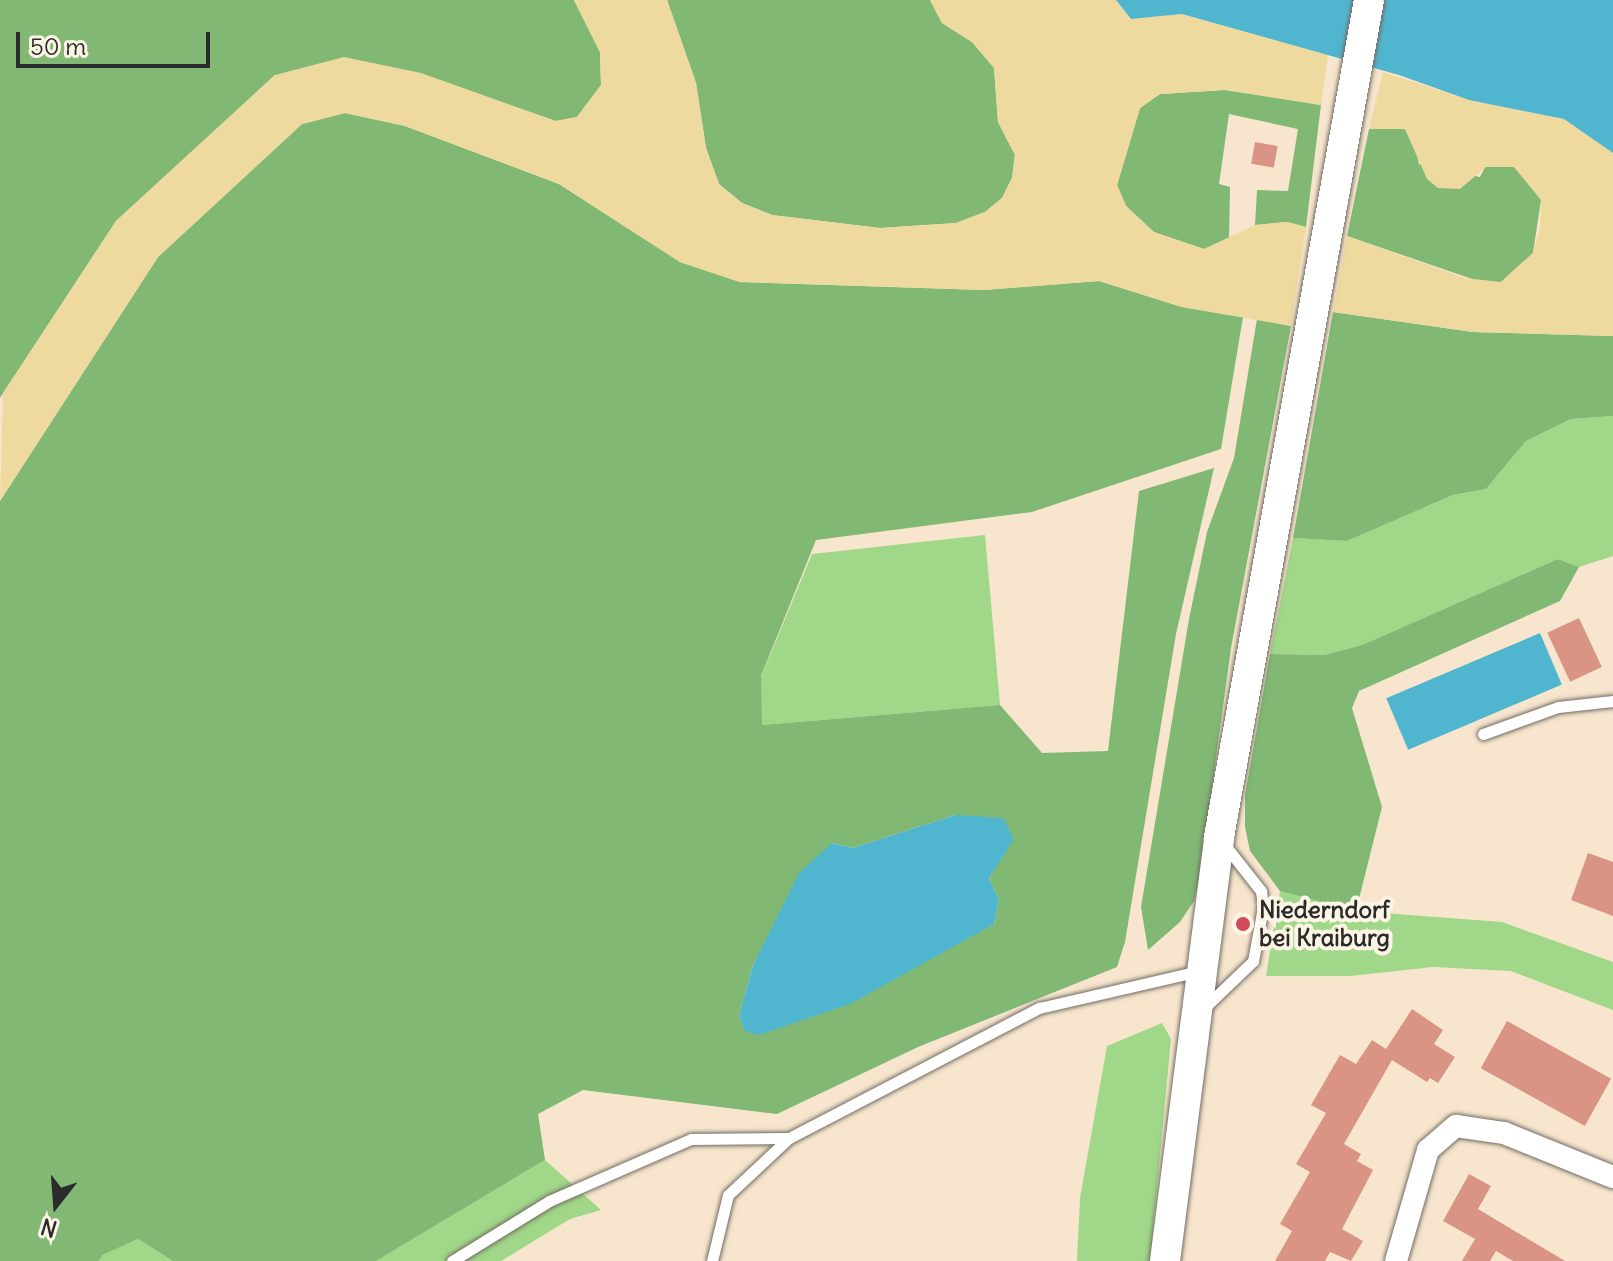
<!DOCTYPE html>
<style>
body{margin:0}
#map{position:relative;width:1613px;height:1261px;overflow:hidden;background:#f7e6cd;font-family:Delius,sans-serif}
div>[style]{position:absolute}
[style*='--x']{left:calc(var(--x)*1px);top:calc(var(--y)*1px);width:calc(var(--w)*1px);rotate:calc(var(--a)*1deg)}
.green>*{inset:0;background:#a0d788}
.forest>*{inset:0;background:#80b874}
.sand>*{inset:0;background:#eeda9e}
.water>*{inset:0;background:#50b6cf;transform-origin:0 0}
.building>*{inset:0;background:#d99485;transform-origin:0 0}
.roads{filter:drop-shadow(0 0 2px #726c64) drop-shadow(0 0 2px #726c64)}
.service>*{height:11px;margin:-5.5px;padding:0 5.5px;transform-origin:5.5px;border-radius:5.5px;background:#fff}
.minor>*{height:22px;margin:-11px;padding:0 11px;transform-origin:11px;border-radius:11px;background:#fff}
.secondary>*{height:30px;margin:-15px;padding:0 15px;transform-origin:15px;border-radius:15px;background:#fff}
.dots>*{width:22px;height:22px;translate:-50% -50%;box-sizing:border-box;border:4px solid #fcf5e5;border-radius:50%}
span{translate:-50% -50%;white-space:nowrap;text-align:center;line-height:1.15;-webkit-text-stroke:8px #fcf5e5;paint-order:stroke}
.poi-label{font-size:24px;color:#2b2b2b;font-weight:700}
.left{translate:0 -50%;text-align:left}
.north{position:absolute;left:16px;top:1165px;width:80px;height:80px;-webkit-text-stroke:6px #fcf5e5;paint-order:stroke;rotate:197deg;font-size:22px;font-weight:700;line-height:32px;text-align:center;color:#2b2b2b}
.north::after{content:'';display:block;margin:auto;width:28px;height:36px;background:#2b2b2b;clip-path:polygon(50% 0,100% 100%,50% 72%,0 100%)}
.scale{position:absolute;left:16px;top:32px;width:194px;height:36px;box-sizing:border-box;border:4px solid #2b2b2b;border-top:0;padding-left:10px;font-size:24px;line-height:28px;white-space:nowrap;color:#2b2b2b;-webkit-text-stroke:6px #fcf5e5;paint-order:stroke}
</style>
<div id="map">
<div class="green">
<i style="clip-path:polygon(1613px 416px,1613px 556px,1579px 567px,1558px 559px,1362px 645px,1324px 655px,1270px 654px,1293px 538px,1347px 541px,1453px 495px,1486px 489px,1526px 441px,1571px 419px)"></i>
<i style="clip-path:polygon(985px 535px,1000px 705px,761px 725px,761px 677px,812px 554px)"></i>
<i style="clip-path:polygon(1280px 891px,1356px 911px,1502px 922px,1613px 962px,1613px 1010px,1511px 971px,1433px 967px,1350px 976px,1266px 976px)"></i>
<i style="clip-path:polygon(1162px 1023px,1171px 1039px,1150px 1261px,1077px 1261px,1080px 1198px,1107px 1046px)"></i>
<i style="clip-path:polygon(545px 1160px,601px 1210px,570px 1219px,501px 1261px,376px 1261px)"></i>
<i style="clip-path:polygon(138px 1239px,173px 1261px,99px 1261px,101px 1255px)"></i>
</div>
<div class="forest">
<i style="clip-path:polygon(0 0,574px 0,600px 52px,601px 85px,577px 117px,556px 121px,509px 106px,275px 75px,116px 221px,0 398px)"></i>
<i style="clip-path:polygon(667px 0,930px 0,942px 23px,972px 42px,994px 68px,998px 122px,1015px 155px,1012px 178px,1002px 198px,985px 212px,956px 223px,880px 228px,772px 215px,742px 203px,719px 184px,706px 148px,696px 83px)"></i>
<i style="clip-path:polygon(1225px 90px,1321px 105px,1306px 227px,1287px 222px,1255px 225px,1257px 190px,1288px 191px,1298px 129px,1229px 114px,1219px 184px,1230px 187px,1229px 239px,1204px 249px,1154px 232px,1126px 206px,1117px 185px,1140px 108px,1160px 94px)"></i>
<i style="clip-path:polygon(evenodd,345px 113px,405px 126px,559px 184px,680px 262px,740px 282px,984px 290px,1099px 281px,1182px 307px,1243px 317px,1221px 449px,1032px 512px,816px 540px,761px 676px,762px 725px,1000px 705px,1042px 753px,1108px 751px,1139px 491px,1214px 468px,1176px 634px,1125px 942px,1117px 967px,918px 1047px,777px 1114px,583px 1090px,538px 1114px,545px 1160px,376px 1261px,173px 1261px,138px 1239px,102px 1255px,99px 1261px,0 1261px,0 501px,158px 257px,302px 124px,345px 113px,955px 815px,1013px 839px,989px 878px,999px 900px,994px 924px,745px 1030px,739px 1016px,753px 965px,832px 843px,853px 848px,955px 815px)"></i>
<i style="clip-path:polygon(1369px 129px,1405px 129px,1414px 142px,1419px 164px,1480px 177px,1485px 167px,1501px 163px,1514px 167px,1532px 183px,1541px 200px,1533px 253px,1501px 282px,1481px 282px,1347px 236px)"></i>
<i style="clip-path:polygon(1333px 312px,1473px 332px,1613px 336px,1613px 416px,1571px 419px,1526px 441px,1486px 489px,1453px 495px,1347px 541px,1293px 538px)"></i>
<i style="clip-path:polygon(1257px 319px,1291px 326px,1231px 648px,1200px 875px,1194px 901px,1180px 922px,1148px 950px,1141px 907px,1189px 619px,1207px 532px,1234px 458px)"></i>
<i style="clip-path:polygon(1558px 559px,1579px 567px,1560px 601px,1359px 691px,1352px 708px,1382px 807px,1356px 911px,1280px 891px,1250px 851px,1245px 827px,1245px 795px,1270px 654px,1324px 655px,1362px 645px)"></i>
</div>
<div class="sand">
<i style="clip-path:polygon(574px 0,667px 0,696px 83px,706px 148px,719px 184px,742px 203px,772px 215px,880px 228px,956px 223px,985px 212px,1002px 198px,1012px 178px,1015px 155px,998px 122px,994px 68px,972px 42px,942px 23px,930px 0,1116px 0,1131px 19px,1182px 14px,1328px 55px,1321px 105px,1225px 90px,1160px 94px,1140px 108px,1117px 185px,1126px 206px,1153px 232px,1204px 249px,1255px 225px,1287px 222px,1306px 227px,1291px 326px,1182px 307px,1099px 281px,984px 290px,740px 282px,680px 262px,559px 184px,405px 126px,345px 113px,302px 124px,158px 257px,0 501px,3px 393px,116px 221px,275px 75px,344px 57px,421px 73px,556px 121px,577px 117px,601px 85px,600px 52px)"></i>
<i style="clip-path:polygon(1383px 72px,1469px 100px,1564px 119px,1613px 153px,1613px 336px,1473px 332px,1333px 312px,1347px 236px,1465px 278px,1501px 282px,1533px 253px,1540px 229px,1541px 200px,1514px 167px,1486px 167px,1460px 189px,1438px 188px,1427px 179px,1405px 129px,1369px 129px)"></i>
</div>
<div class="water">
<i style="clip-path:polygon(1116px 0,1613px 0,1613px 153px,1564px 119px,1469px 100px,1399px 75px,1182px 14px,1131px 19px)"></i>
<i style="left:1540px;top:633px;width:56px;height:167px;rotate:67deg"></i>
<i style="clip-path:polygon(955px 815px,1003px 818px,1014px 839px,989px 878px,999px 900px,994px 924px,850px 1004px,758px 1035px,745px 1031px,739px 1016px,753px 965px,799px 873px,832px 843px,853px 848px)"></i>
</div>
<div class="building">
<i style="left:1255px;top:142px;width:23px;height:22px;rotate:10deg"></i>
<i style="left:1579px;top:618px;width:54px;height:35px;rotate:65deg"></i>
<i style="clip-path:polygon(1588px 853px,1613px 862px,1613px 916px,1571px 900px)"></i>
<i style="clip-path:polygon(1412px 1009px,1443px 1030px,1434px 1044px,1455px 1057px,1438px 1083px,1430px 1078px,1427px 1082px,1392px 1060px,1344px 1144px,1361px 1154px,1357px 1161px,1373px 1170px,1342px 1229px,1363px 1241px,1351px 1261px,1330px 1252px,1325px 1261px,1275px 1261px,1292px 1231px,1280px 1224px,1310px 1172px,1296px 1164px,1326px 1113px,1311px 1105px,1340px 1055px,1356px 1064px,1372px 1040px,1386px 1049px)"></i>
<i style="left:1507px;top:1021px;width:119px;height:54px;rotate:29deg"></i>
<i style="clip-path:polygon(1469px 1174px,1491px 1186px,1478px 1209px,1565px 1261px,1513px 1261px,1496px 1251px,1490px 1261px,1462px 1261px,1475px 1239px,1443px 1221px)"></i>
</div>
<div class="roads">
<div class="service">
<i style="--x:1483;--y:734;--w:80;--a:-19.8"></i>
<i style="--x:1558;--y:707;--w:55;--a:-6.2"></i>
<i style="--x:1204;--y:1008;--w:68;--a:-43.8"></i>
<i style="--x:1253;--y:961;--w:55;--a:-79.5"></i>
<i style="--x:1263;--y:907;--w:16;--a:-97"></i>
<i style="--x:1261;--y:891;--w:60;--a:-128.2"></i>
<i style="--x:452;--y:1261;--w:114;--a:-31.7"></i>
<i style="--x:549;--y:1201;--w:155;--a:-23.6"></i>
<i style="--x:691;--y:1139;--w:98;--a:-0.6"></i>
<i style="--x:712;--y:1261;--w:68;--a:-76.4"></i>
<i style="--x:728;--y:1195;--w:83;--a:-43.1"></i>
<i style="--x:789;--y:1138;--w:282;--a:-27.5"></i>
<i style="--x:1039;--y:1008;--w:164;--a:-13"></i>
</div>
<div class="minor">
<i style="--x:1396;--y:1261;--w:116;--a:-73.9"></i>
<i style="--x:1428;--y:1150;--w:37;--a:-41"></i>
<i style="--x:1456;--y:1126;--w:49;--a:8.3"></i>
<i style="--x:1504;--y:1133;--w:118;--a:22"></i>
</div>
<div class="secondary">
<i style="--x:1165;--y:1261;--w:427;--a:-82.7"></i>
<i style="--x:1219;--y:837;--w:850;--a:-79.84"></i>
</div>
</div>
<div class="dots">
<i style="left:1243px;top:924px;background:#d1495b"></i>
</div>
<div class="poi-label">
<span class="left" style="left:1259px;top:924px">Niederndorf<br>bei Kraiburg</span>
</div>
<div class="north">N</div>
<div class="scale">50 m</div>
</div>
